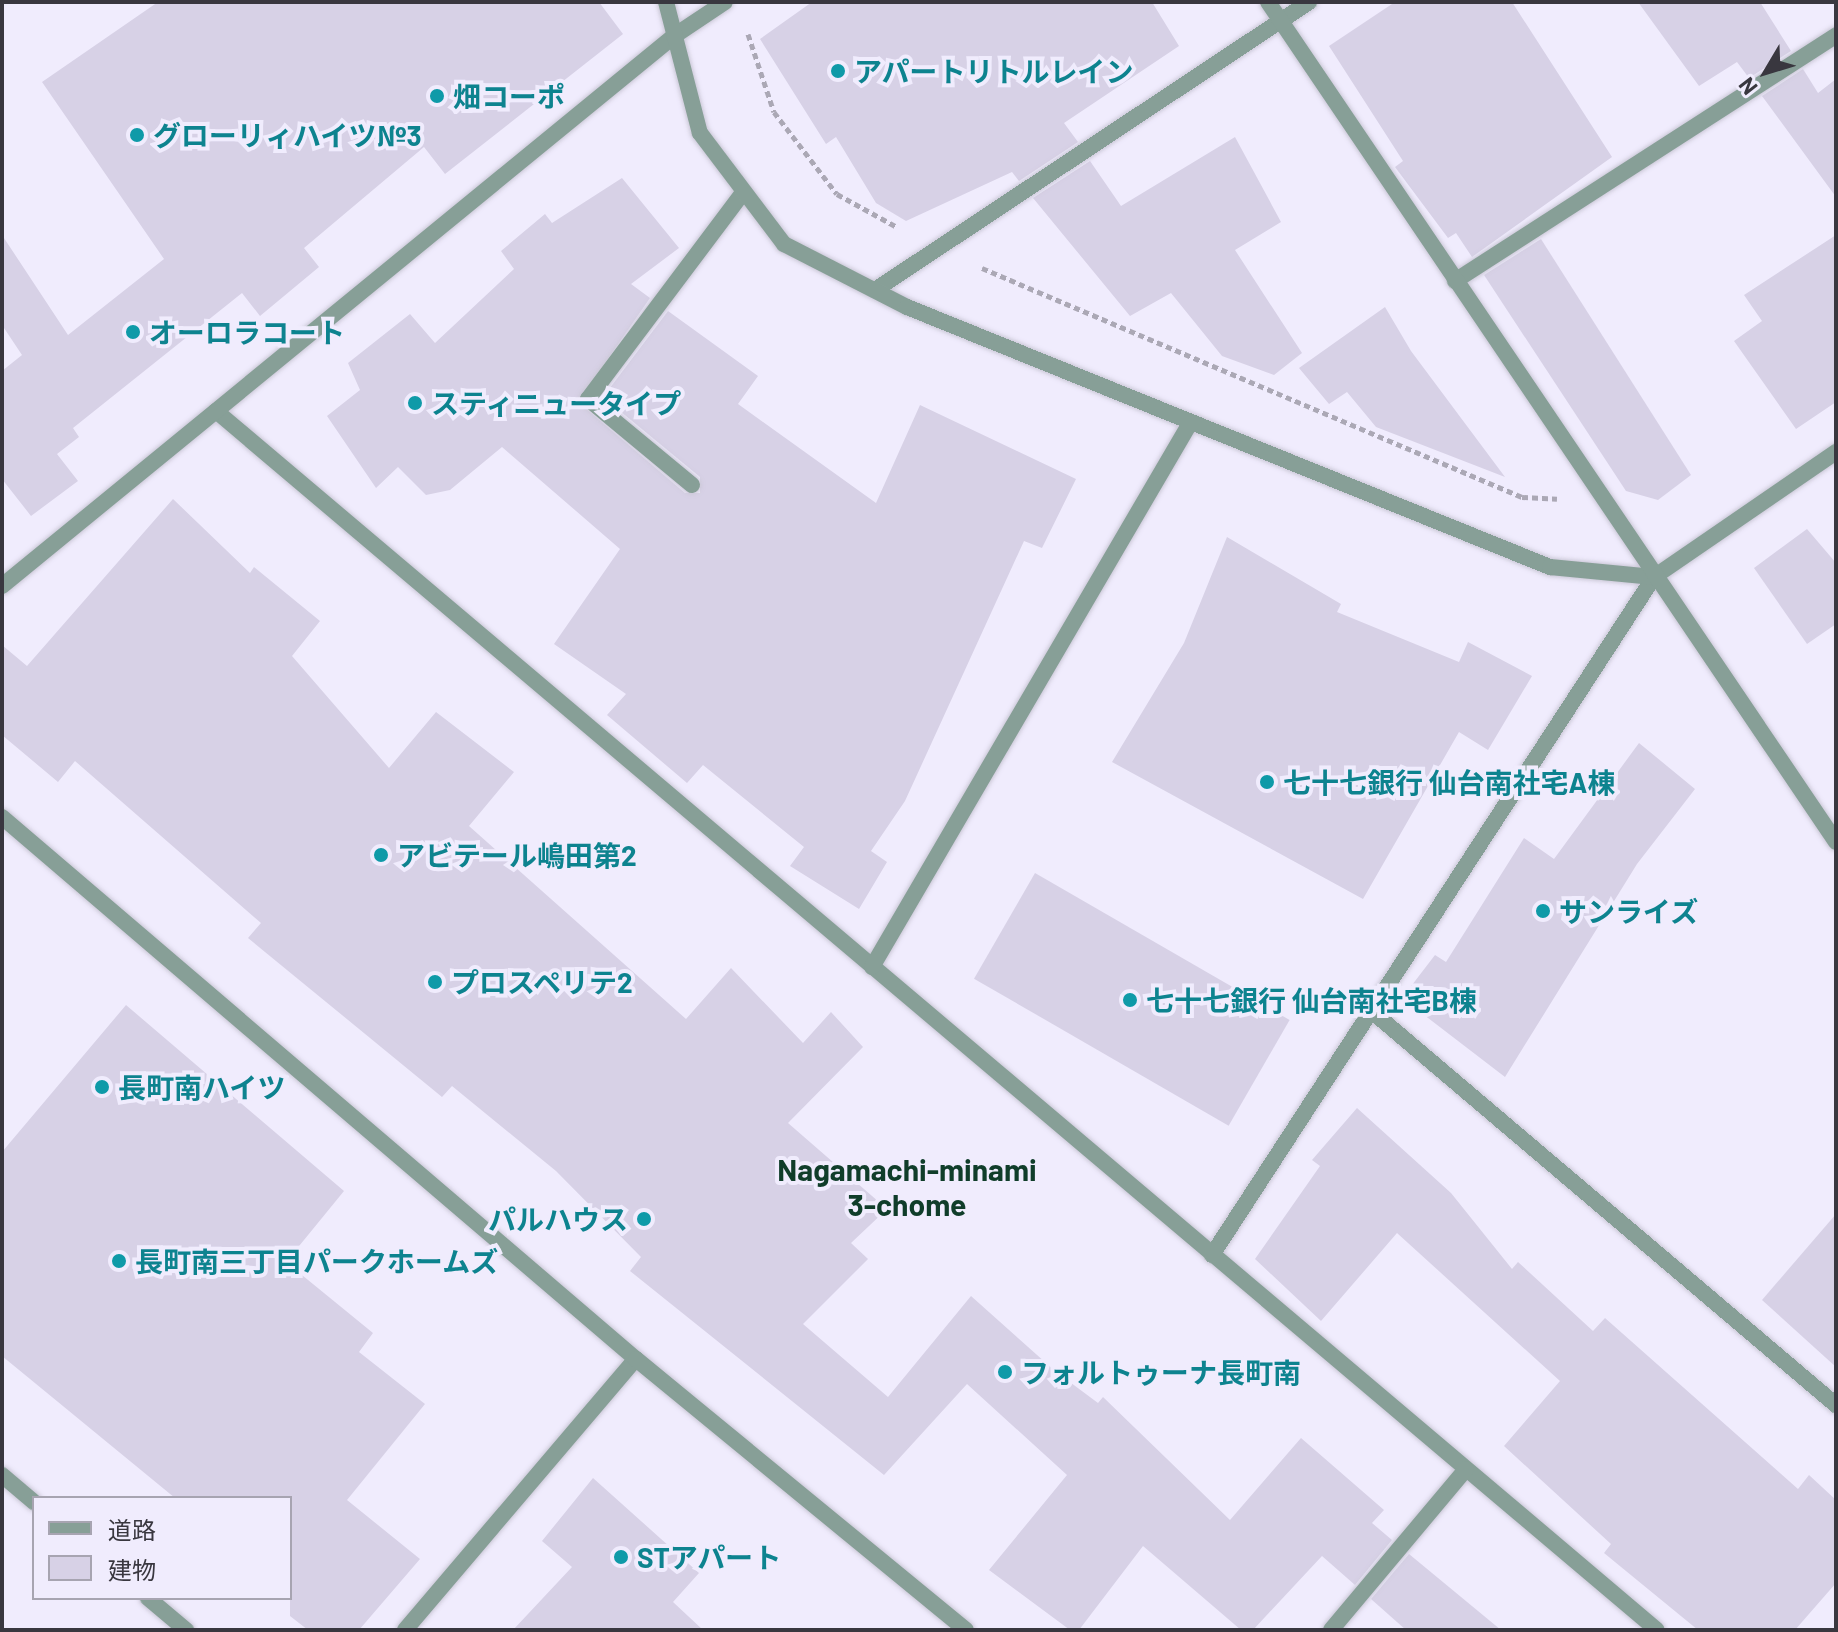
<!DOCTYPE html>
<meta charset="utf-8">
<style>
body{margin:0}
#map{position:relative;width:1838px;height:1632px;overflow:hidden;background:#f0ecfd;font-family:Barlow,"Noto Sans JP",sans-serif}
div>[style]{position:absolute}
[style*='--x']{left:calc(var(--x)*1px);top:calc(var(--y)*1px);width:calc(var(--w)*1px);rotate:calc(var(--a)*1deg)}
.building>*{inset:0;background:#d7d1e6;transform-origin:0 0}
.path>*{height:5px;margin-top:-2.5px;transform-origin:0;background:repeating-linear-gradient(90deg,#aba8b5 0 6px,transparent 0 10px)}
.roads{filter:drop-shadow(0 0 2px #cbc8d7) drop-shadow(0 0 2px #cbc8d7)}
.minor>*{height:16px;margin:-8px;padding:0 8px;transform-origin:8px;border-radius:8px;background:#879f97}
.tertiary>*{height:16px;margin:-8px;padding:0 8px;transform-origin:8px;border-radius:8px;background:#879f97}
.dots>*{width:22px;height:22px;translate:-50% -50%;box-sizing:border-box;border:4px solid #f0ecfd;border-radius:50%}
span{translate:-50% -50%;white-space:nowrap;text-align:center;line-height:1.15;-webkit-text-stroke:8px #f0ecfd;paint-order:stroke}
.culture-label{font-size:28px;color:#0d838f;font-weight:700}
.left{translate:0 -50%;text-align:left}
.right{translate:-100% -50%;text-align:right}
.neighbourhood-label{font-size:30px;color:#103d2a;font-weight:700}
.frame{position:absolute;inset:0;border:4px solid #39373f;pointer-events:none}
.legend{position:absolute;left:32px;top:1496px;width:260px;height:104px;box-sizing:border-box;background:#f0ecfd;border:2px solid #a7a4b1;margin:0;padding:10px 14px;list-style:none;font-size:24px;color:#39373f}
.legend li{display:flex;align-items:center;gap:16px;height:40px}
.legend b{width:40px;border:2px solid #a7a4b1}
.north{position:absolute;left:1726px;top:32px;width:80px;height:80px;-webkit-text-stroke:6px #f0ecfd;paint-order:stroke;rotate:232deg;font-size:22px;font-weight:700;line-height:32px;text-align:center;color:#39373f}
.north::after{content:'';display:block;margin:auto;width:28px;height:36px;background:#39373f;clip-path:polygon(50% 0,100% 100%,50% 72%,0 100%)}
</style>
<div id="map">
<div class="building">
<i style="clip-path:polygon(158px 2px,599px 2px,623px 34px,445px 174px,424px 147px,304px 248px,319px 267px,260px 316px,242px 293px,73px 428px,79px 437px,57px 454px,78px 481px,31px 516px,2px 479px,2px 371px,22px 355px,2px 325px,2px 235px,68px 335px,164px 259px,42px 82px)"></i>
<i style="clip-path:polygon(812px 2px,1152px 2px,1179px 46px,1064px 123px,1078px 142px,1019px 181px,1012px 172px,906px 221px,876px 203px,836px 137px,826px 144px,760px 39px)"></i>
<i style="clip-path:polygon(1395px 2px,1512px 2px,1612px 157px,1472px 257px,1456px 233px,1448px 238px,1395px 167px,1403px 161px,1329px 46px)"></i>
<i style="clip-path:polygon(1638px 2px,1760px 2px,1791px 51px,1749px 78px,1737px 62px,1699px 86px)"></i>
<i style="clip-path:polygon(1803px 69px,1818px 93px,1836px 79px,1836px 197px,1762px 96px)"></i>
<i style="clip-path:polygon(1235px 137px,1281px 222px,1235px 250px,1302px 353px,1274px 375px,1222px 356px,1171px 293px,1130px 316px,1033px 198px,1090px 161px,1121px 206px)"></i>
<i style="clip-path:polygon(622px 178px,679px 248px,631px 284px,650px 298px,578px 402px,685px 493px,700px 493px,700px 477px,603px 397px,668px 311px,758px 376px,738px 404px,876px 503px,920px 405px,1076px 479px,1042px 548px,1024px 541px,905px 801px,871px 851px,887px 862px,859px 909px,790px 866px,804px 847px,703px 765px,687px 783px,607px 715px,626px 694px,554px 644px,620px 549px,502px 447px,450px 490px,426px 495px,398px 467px,376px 488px,327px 416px,360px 390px,348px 363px,410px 314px,435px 343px,514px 269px,501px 251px,545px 214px,552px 223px)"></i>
<i style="clip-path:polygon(1836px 235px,1836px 402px,1796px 429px,1734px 341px,1762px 321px,1744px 295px)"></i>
<i style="clip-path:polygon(1541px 239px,1691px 475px,1658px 500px,1626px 491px,1484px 275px)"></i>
<i style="clip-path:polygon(1385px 307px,1411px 351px,1505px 477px,1376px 427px,1347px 392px,1329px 404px,1299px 368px)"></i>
<i style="clip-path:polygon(173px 499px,250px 573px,254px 567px,320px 621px,292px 656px,389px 768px,436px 712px,514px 772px,469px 826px,686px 1019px,731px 968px,803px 1043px,831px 1012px,863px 1047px,788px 1123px,887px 1209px,851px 1243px,868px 1259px,803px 1324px,888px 1397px,971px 1296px,1055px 1371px,1098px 1403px,1103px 1397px,1230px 1520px,1301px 1438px,1384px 1510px,1372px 1523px,1392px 1540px,1355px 1585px,1322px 1556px,1253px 1630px,1241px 1630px,1143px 1546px,1079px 1630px,1070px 1630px,989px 1570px,1067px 1475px,967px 1384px,884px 1475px,630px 1271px,641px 1257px,556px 1171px,452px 1086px,442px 1097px,248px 938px,261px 923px,75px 761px,58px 782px,2px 735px,2px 645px,27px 666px)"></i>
<i style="clip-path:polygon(1807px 529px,1836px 563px,1836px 624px,1807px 644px,1754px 568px)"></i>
<i style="clip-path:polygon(1227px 537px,1341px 604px,1337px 612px,1459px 662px,1468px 642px,1532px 676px,1488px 750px,1459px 732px,1363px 899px,1112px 762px,1184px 643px)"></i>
<i style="clip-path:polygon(1639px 743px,1695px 789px,1637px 864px,1505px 1077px,1402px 998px,1435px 955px,1446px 962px,1524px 838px,1554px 859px)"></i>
<i style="left:1035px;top:873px;width:294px;height:122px;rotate:30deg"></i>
<i style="clip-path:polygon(126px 1005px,344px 1191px,286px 1262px,373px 1333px,359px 1352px,425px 1404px,347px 1500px,420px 1559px,359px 1630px,308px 1630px,290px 1616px,290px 1498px,175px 1498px,2px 1356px,2px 1152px)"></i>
<i style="clip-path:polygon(1357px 1108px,1451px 1193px,1512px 1269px,1518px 1262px,1593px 1331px,1605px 1318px,1798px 1489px,1809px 1475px,1836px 1500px,1836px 1583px,1795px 1630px,1698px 1630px,1604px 1553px,1611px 1544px,1504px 1446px,1560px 1381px,1397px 1233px,1321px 1321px,1255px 1259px,1320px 1166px,1312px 1160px)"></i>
<i style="clip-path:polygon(1836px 1214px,1836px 1367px,1762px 1300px)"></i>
<i style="clip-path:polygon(593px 1478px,699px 1573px,673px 1602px,703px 1630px,513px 1630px,572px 1567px,542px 1541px)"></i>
<i style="clip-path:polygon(1409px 1554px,1501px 1630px,1406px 1630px,1371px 1599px)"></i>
</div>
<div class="path">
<i style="--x:748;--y:34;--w:82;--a:71.6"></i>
<i style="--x:774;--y:112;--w:103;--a:52.5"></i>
<i style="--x:837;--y:194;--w:68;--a:28.8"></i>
<i style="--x:982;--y:268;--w:587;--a:22.98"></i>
<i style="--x:1522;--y:497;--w:35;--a:3"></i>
</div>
<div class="roads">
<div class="minor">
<i style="--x:1455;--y:281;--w:454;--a:-32.8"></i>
<i style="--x:875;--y:290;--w:521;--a:-33.57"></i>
<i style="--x:216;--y:411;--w:1887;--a:40.23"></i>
<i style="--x:692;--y:485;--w:135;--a:-140.4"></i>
<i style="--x:588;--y:399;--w:255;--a:-53.1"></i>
<i style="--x:2;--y:586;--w:868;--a:-39.3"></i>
<i style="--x:674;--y:36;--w:61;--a:-33.7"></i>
<i style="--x:872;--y:967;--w:628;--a:-59.68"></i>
<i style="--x:1368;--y:1008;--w:614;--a:40.31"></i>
<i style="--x:1212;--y:1255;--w:809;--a:-56.9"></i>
<i style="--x:1654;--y:577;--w:221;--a:-34.5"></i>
<i style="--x:2;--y:1475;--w:42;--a:40.2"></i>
<i style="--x:148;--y:1598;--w:50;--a:40.1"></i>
<i style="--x:405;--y:1630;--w:356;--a:-49.6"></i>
<i style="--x:1331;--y:1630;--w:210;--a:-50"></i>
</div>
<div class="tertiary">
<i style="--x:666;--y:2;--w:135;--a:75.5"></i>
<i style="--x:700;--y:133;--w:139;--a:52.9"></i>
<i style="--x:784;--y:244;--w:138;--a:27.1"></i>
<i style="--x:907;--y:307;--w:694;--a:22.02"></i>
<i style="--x:1550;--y:567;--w:104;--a:5.5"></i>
<i style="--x:1268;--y:2;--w:1014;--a:55.93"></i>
<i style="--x:2;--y:817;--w:834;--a:40.53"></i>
<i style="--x:636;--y:1359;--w:427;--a:39.4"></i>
</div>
</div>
<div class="dots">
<i style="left:838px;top:71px;background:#0f9aa8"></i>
<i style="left:437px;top:96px;background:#0f9aa8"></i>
<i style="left:137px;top:135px;background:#0f9aa8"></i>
<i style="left:133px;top:332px;background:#0f9aa8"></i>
<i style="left:415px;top:403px;background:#0f9aa8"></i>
<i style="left:1267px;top:782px;background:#0f9aa8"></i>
<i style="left:381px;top:855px;background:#0f9aa8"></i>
<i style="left:1543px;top:911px;background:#0f9aa8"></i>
<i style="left:435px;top:982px;background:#0f9aa8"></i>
<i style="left:1130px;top:1000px;background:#0f9aa8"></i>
<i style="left:102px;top:1087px;background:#0f9aa8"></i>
<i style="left:644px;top:1219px;background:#0f9aa8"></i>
<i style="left:119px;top:1261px;background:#0f9aa8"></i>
<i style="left:1005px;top:1372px;background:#0f9aa8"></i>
<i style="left:621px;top:1557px;background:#0f9aa8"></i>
</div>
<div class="culture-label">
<span class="left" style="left:854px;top:71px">アパートリトルレイン</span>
<span class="left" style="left:453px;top:96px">畑コーポ</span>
<span class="left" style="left:153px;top:135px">グローリィハイツ№3</span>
<span class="left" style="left:149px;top:332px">オーロラコート</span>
<span class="left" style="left:431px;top:403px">スティニュータイプ</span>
<span class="left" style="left:1283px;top:782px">七十七銀行 仙台南社宅A棟</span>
<span class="left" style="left:397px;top:855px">アビテール嶋田第2</span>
<span class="left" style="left:1559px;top:911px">サンライズ</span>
<span class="left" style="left:451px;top:982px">プロスペリテ2</span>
<span class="left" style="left:1146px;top:1000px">七十七銀行 仙台南社宅B棟</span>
<span class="left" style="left:118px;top:1087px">長町南ハイツ</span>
<span class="right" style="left:628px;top:1219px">パルハウス</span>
<span class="left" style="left:135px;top:1261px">長町南三丁目パークホームズ</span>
<span class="left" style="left:1021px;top:1372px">フォルトゥーナ長町南</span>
<span class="left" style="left:637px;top:1557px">STアパート</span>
</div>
<div class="neighbourhood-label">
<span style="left:907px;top:1186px">Nagamachi-minami<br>3-chome</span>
</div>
<div class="frame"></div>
<ul class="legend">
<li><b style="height:10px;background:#879f97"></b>道路</li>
<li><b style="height:22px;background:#d7d1e6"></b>建物</li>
</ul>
<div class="north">N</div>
</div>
